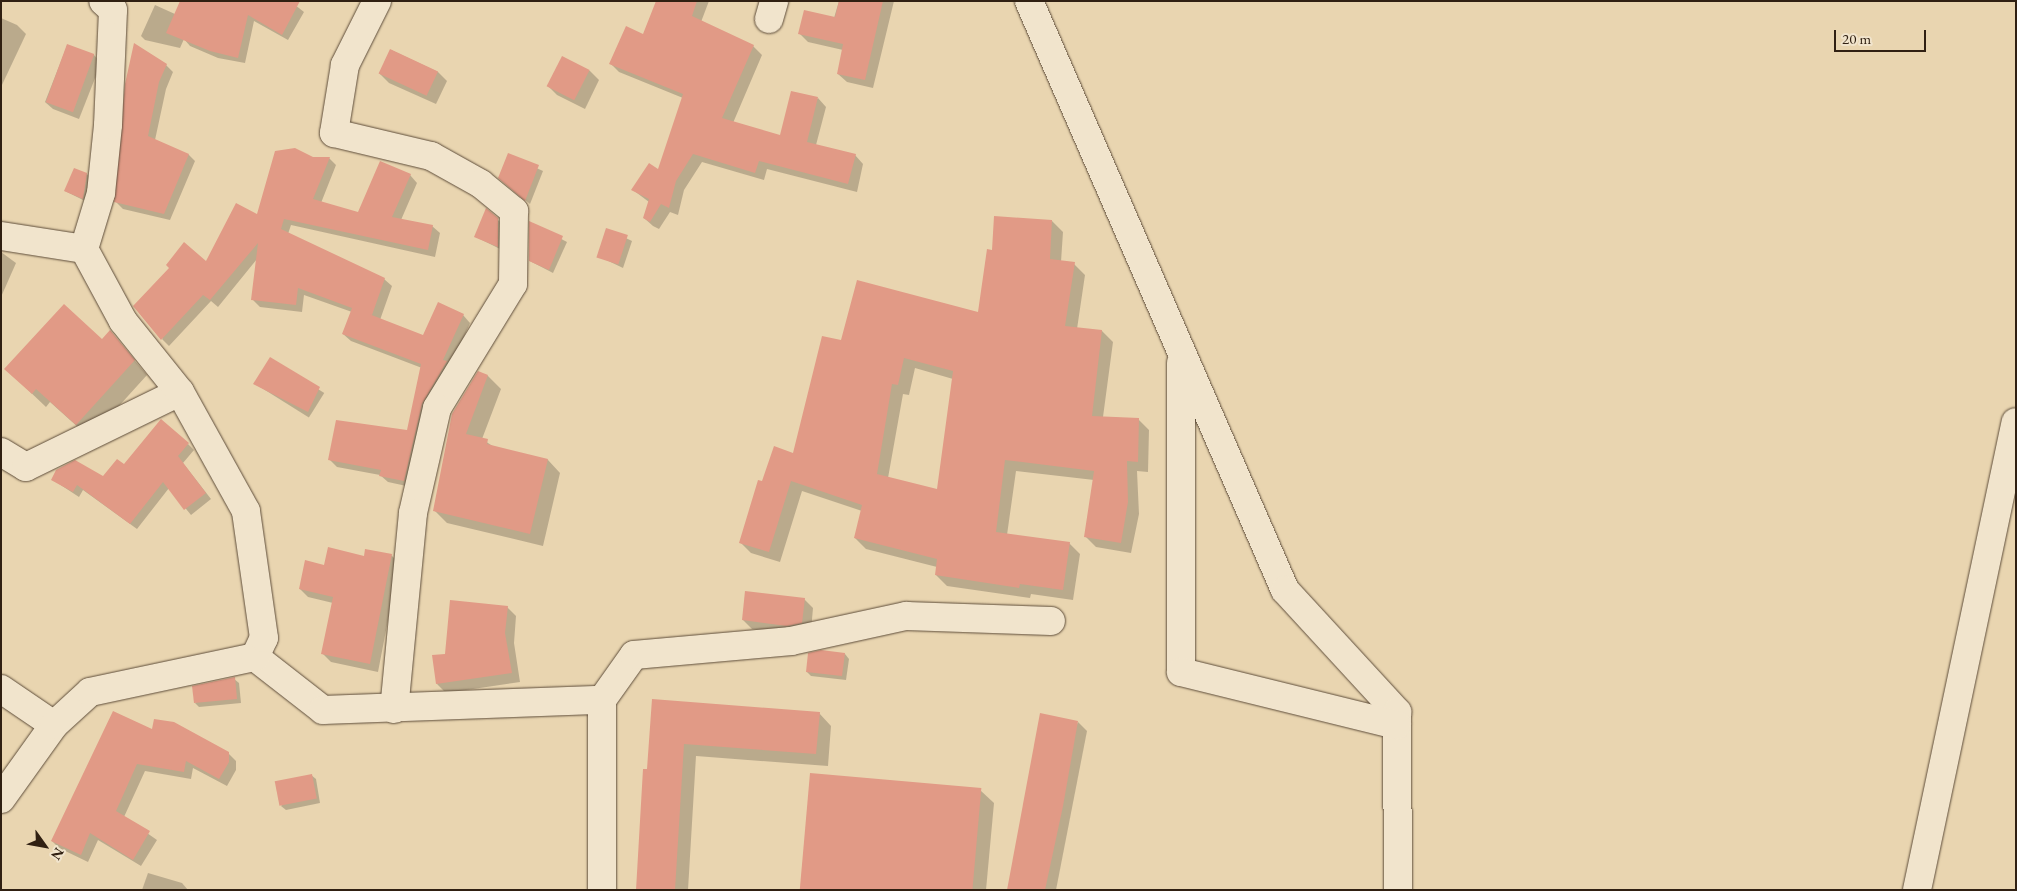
<!DOCTYPE html>
<style>
body{margin:0}
#map{position:relative;width:2017px;height:891px;overflow:hidden;background:#e9d5b0;font-family:"EB Garamond",serif}
div>[style]{position:absolute}
[style*='--x']{left:calc(var(--x)*1px);top:calc(var(--y)*1px);width:calc(var(--w)*1px);rotate:calc(var(--a)*1deg)}
.shadow>*{inset:0;background:#0003;transform-origin:0 0}
.building>*{inset:0;background:#e19a86;transform-origin:0 0}
.roads{filter:drop-shadow(0 0 1px #5e4d3a) drop-shadow(0 0 1px #5e4d3a)}
.street>*{height:28px;margin:-14px;padding:0 14px;transform-origin:14px;border-radius:14px;background:#f1e4cc}
span{translate:-50% -50%;white-space:nowrap;text-align:center;line-height:1.15;-webkit-text-stroke:4.5px #f1e4cc;paint-order:stroke}
.frame{position:absolute;inset:0;border:2px solid #302012;pointer-events:none}
.north{position:absolute;left:20px;top:821px;width:50px;height:50px;-webkit-text-stroke:4px #f1e4cc;paint-order:stroke;rotate:122deg;font-size:14px;font-weight:700;line-height:20px;text-align:center;color:#302012}
.north::after{content:'';display:block;margin:auto;width:18px;height:22px;background:#302012;clip-path:polygon(50% 0,100% 100%,50% 72%,0 100%)}
.scale{position:absolute;left:1834px;top:30px;width:92px;height:22px;box-sizing:border-box;border:2px solid #302012;border-top:0;padding-left:6px;font-size:15px;line-height:18px;white-space:nowrap;color:#302012;-webkit-text-stroke:4px #f1e4cc;paint-order:stroke}
</style>
<div id="map">
<div class="shadow">
<i style="clip-path:polygon(290px 1px,304px 12px,288px 40px,254px 21px,245px 63px,218px 58px,190px 46px,184px 39px,180px 48px,145px 40px,141px 36px,155px 5px,186px 19px)"></i>
<i style="clip-path:polygon(657px 1px,709px 1px,701px 22px,753px 46px,762px 55px,733px 123px,781px 137px,818px 98px,826px 107px,816px 145px,855px 155px,863px 164px,857px 192px,767px 169px,764px 180px,702px 162px,684px 190px,678px 215px,670px 212px,659px 229px,653px 226px,644px 218px,649px 202px,633px 190px,659px 171px,683px 98px,619px 72px,611px 64px,644px 36px)"></i>
<i style="clip-path:polygon(839px 1px,894px 1px,873px 88px,847px 82px,838px 74px,843px 50px,808px 42px,800px 34px,834px 18px)"></i>
<i style="clip-path:polygon(1px 18px,17px 25px,26px 34px,1px 87px)"></i>
<i style="clip-path:polygon(67px 46px,94px 55px,101px 63px,79px 119px,53px 109px,45px 102px)"></i>
<i style="clip-path:polygon(391px 50px,438px 72px,447px 81px,436px 104px,389px 83px,380px 74px)"></i>
<i style="clip-path:polygon(562px 58px,590px 71px,599px 80px,585px 109px,557px 95px,548px 86px)"></i>
<i style="clip-path:polygon(166px 65px,173px 72px,166px 89px,155px 140px,189px 155px,195px 161px,170px 220px,123px 209px,116px 202px,127px 84px)"></i>
<i style="clip-path:polygon(508px 155px,543px 171px,530px 204px,504px 182px)"></i>
<i style="clip-path:polygon(312px 158px,329px 158px,336px 165px,321px 203px,359px 214px,410px 175px,417px 183px,401px 220px,432px 226px,440px 233px,435px 257px,291px 225px,288px 234px,384px 279px,392px 286px,380px 320px,423px 336px,463px 315px,470px 323px,451px 366px,411px 487px,388px 482px,380px 475px,337px 467px,330px 460px,408px 431px,422px 368px,351px 341px,343px 334px,352px 312px,304px 295px,302px 312px,260px 307px,253px 300px,257px 259px,218px 307px,211px 301px,169px 346px,162px 339px,207px 262px,258px 216px)"></i>
<i style="clip-path:polygon(87px 174px,91px 179px,87px 202px,65px 191px)"></i>
<i style="clip-path:polygon(497px 219px,502px 224px,502px 250px,476px 237px)"></i>
<i style="clip-path:polygon(evenodd,1052px 221px,1063px 232px,1061px 262px,1074px 264px,1085px 275px,1077px 329px,1102px 331px,1113px 342px,1103px 417px,1138px 419px,1149px 430px,1148px 472px,1137px 471px,1139px 514px,1131px 553px,1096px 547px,1085px 536px,1094px 480px,1016px 471px,1007px 535px,1069px 543px,1080px 554px,1073px 600px,1031px 594px,1030px 598px,947px 586px,936px 575px,937px 567px,866px 549px,855px 538px,862px 511px,802px 491px,780px 562px,751px 553px,740px 542px,763px 483px,794px 454px,842px 342px,979px 314px,993px 251px,1052px 221px,915px 368px,953px 379px,938px 491px,888px 478px,903px 394px,909px 395px,915px 368px)"></i>
<i style="clip-path:polygon(531px 223px,567px 242px,553px 273px,530px 261px)"></i>
<i style="clip-path:polygon(607px 229px,632px 241px,623px 268px,598px 256px)"></i>
<i style="clip-path:polygon(1px 252px,16px 263px,1px 297px)"></i>
<i style="clip-path:polygon(110px 332px,147px 375px,90px 438px,50px 402px,46px 407px,6px 369px,102px 341px)"></i>
<i style="left:270px;top:359px;width:64px;height:29px;rotate:32deg"></i>
<i style="clip-path:polygon(478px 373px,488px 376px,501px 389px,482px 439px,494px 447px,548px 460px,560px 473px,543px 546px,447px 523px,434px 510px,453px 414px)"></i>
<i style="clip-path:polygon(188px 444px,194px 450px,183px 463px,211px 499px,191px 515px,169px 488px,137px 529px,83px 490px,79px 497px,53px 480px,104px 477px,124px 466px)"></i>
<i style="clip-path:polygon(391px 555px,399px 563px,378px 672px,331px 662px,323px 654px,333px 603px,308px 597px,300px 589px,325px 566px)"></i>
<i style="clip-path:polygon(804px 599px,813px 608px,811px 631px,797px 634px,752px 629px,743px 620px)"></i>
<i style="clip-path:polygon(507px 607px,516px 616px,514px 643px,520px 682px,446px 693px,437px 684px,446px 655px)"></i>
<i style="clip-path:polygon(845px 654px,849px 659px,846px 680px,811px 676px,807px 672px)"></i>
<i style="clip-path:polygon(234px 679px,239px 683px,241px 703px,199px 707px,195px 703px)"></i>
<i style="clip-path:polygon(654px 700px,819px 713px,831px 726px,828px 766px,696px 756px,688px 890px,637px 890px)"></i>
<i style="clip-path:polygon(1078px 722px,1087px 731px,1056px 890px,1009px 890px)"></i>
<i style="clip-path:polygon(153px 731px,228px 753px,236px 761px,236px 770px,227px 786px,193px 768px,191px 779px,145px 771px,124px 817px,157px 840px,141px 866px,98px 840px,88px 862px,59px 848px,52px 841px)"></i>
<i style="clip-path:polygon(311px 775px,316px 779px,320px 803px,286px 810px,281px 806px)"></i>
<i style="clip-path:polygon(980px 790px,994px 803px,986px 890px,804px 890px)"></i>
<i style="clip-path:polygon(148px 873px,182px 883px,188px 890px,142px 890px)"></i>
</div>
<div class="building">
<i style="clip-path:polygon(180px 1px,300px 1px,282px 35px,248px 15px,238px 58px,210px 51px,166px 33px)"></i>
<i style="clip-path:polygon(656px 1px,697px 1px,692px 16px,754px 45px,722px 118px,780px 135px,791px 91px,818px 97px,807px 142px,856px 154px,848px 184px,759px 161px,755px 173px,693px 154px,676px 181px,669px 208px,661px 204px,650px 222px,643px 218px,649px 199px,631px 190px,649px 163px,658px 169px,683px 94px,609px 64px,626px 26px,643px 34px)"></i>
<i style="clip-path:polygon(839px 1px,883px 1px,865px 80px,837px 74px,843px 44px,798px 34px,804px 10px,835px 17px)"></i>
<i style="clip-path:polygon(134px 43px,167px 64px,159px 82px,148px 136px,189px 154px,164px 214px,114px 202px,125px 84px)"></i>
<i style="left:67px;top:44px;width:29px;height:62px;rotate:20deg"></i>
<i style="left:390px;top:49px;width:53px;height:27px;rotate:25deg"></i>
<i style="left:562px;top:56px;width:31px;height:34px;rotate:27deg"></i>
<i style="clip-path:polygon(295px 148px,313px 157px,330px 157px,313px 199px,358px 212px,380px 161px,411px 174px,392px 217px,433px 225px,428px 250px,284px 219px,281px 229px,385px 278px,372px 315px,369px 314px,423px 335px,438px 302px,464px 314px,443px 360px,447px 361px,422px 404px,404px 481px,379px 476px,381px 470px,328px 460px,336px 420px,407px 430px,421px 364px,342px 334px,352px 308px,298px 288px,296px 305px,251px 300px,258px 243px,210px 300px,203px 295px,161px 340px,133px 306px,169px 268px,166px 265px,184px 242px,206px 261px,236px 203px,257px 214px,275px 151px)"></i>
<i style="clip-path:polygon(508px 153px,539px 165px,525px 201px,498px 178px)"></i>
<i style="clip-path:polygon(74px 168px,87px 173px,83px 199px,64px 191px)"></i>
<i style="clip-path:polygon(486px 208px,498px 218px,498px 247px,474px 237px)"></i>
<i style="clip-path:polygon(evenodd,994px 216px,1052px 220px,1050px 259px,1075px 262px,1065px 326px,1102px 330px,1092px 416px,1139px 418px,1138px 462px,1127px 461px,1128px 502px,1121px 543px,1084px 537px,1094px 471px,1005px 460px,996px 532px,1070px 542px,1063px 590px,1020px 584px,1019px 588px,935px 575px,937px 559px,854px 538px,862px 505px,791px 481px,769px 552px,739px 543px,758px 480px,762px 481px,774px 446px,793px 453px,822px 336px,841px 340px,857px 280px,978px 312px,987px 249px,992px 250px,994px 216px,904px 358px,953px 371px,937px 489px,877px 474px,892px 384px,898px 385px,904px 358px)"></i>
<i style="clip-path:polygon(529px 221px,563px 236px,549px 270px,529px 261px)"></i>
<i style="left:606px;top:228px;width:23px;height:31px;rotate:18deg"></i>
<i style="clip-path:polygon(64px 304px,102px 339px,110px 330px,135px 360px,76px 425px,36px 389px,32px 394px,4px 369px)"></i>
<i style="clip-path:polygon(270px 357px,320px 387px,308px 412px,253px 384px)"></i>
<i style="clip-path:polygon(478px 371px,488px 375px,466px 434px,488px 439px,487px 444px,548px 459px,530px 534px,433px 511px,452px 414px)"></i>
<i style="clip-path:polygon(161px 419px,189px 443px,178px 456px,206px 493px,184px 510px,163px 482px,130px 524px,77px 485px,73px 492px,51px 480px,56px 470px,75px 460px,103px 476px,117px 459px,124px 464px)"></i>
<i style="clip-path:polygon(328px 547px,364px 556px,365px 549px,392px 554px,370px 664px,321px 654px,333px 597px,299px 589px,305px 560px,324px 565px)"></i>
<i style="clip-path:polygon(745px 591px,805px 598px,802px 623px,787px 626px,742px 620px)"></i>
<i style="clip-path:polygon(450px 600px,508px 606px,505px 633px,512px 673px,436px 684px,432px 655px,445px 654px)"></i>
<i style="clip-path:polygon(821px 650px,845px 653px,842px 676px,806px 672px,808px 653px)"></i>
<i style="clip-path:polygon(235px 677px,237px 699px,194px 703px,192px 686px)"></i>
<i style="clip-path:polygon(652px 699px,820px 712px,816px 754px,684px 744px,675px 890px,636px 890px,643px 769px,647px 769px)"></i>
<i style="clip-path:polygon(113px 711px,152px 729px,154px 719px,174px 722px,229px 752px,229px 762px,219px 779px,186px 761px,184px 772px,137px 764px,116px 811px,150px 831px,133px 860px,90px 833px,81px 855px,51px 841px)"></i>
<i style="clip-path:polygon(1040px 713px,1078px 721px,1063px 806px,1045px 890px,1007px 890px)"></i>
<i style="left:810px;top:773px;width:172px;height:117px;rotate:5deg"></i>
<i style="left:312px;top:774px;width:25px;height:38px;rotate:79deg"></i>
</div>
<div class="roads">
<div class="street">
<i style="--x:377;--y:1;--w:72;--a:116.6"></i>
<i style="--x:345;--y:65;--w:69;--a:99.2"></i>
<i style="--x:334;--y:133;--w:100;--a:13.3"></i>
<i style="--x:431;--y:156;--w:57;--a:29.2"></i>
<i style="--x:481;--y:184;--w:43;--a:39.3"></i>
<i style="--x:514;--y:211;--w:73;--a:90.8"></i>
<i style="--x:513;--y:284;--w:145;--a:121.5"></i>
<i style="--x:437;--y:408;--w:108;--a:102.9"></i>
<i style="--x:413;--y:513;--w:197;--a:95.5"></i>
<i style="--x:1029;--y:1;--w:642;--a:66.51"></i>
<i style="--x:1285;--y:590;--w:166;--a:47.4"></i>
<i style="--x:1397;--y:712;--w:178;--a:89.7"></i>
<i style="--x:769;--y:19;--w:19;--a:-74"></i>
<i style="--x:1;--y:236;--w:84;--a:8.9"></i>
<i style="--x:1181;--y:363;--w:309;--a:90"></i>
<i style="--x:1181;--y:672;--w:222;--a:13.8"></i>
<i style="--x:1;--y:452;--w:29;--a:31"></i>
<i style="--x:26;--y:467;--w:171;--a:-26"></i>
<i style="--x:255;--y:657;--w:86;--a:37.9"></i>
<i style="--x:323;--y:710;--w:279;--a:-2.1"></i>
<i style="--x:602;--y:700;--w:55;--a:-54.6"></i>
<i style="--x:634;--y:655;--w:158;--a:-5.1"></i>
<i style="--x:791;--y:641;--w:118;--a:-12.3"></i>
<i style="--x:906;--y:616;--w:145;--a:2"></i>
<i style="--x:1;--y:689;--w:64;--a:34.2"></i>
<i style="--x:1;--y:799;--w:91;--a:-54.4"></i>
<i style="--x:54;--y:725;--w:49;--a:-42.5"></i>
<i style="--x:90;--y:692;--w:169;--a:-12"></i>
<i style="--x:255;--y:657;--w:21;--a:-65"></i>
<i style="--x:264;--y:638;--w:128;--a:-98.1"></i>
<i style="--x:246;--y:511;--w:136;--a:-119"></i>
<i style="--x:180;--y:392;--w:91;--a:-128.8"></i>
<i style="--x:123;--y:321;--w:82;--a:-118.4"></i>
<i style="--x:84;--y:249;--w:59;--a:-73.1"></i>
<i style="--x:101;--y:193;--w:68;--a:-84.1"></i>
<i style="--x:108;--y:125;--w:115;--a:-87.5"></i>
<i style="--x:113;--y:10;--w:13;--a:-138"></i>
<i style="--x:602;--y:890;--w:190;--a:-90"></i>
<i style="--x:1917;--y:890;--w:478;--a:-78.1"></i>
</div>
</div>
<div class="frame"></div>
<div class="north">N</div>
<div class="scale">20 m</div>
</div>
